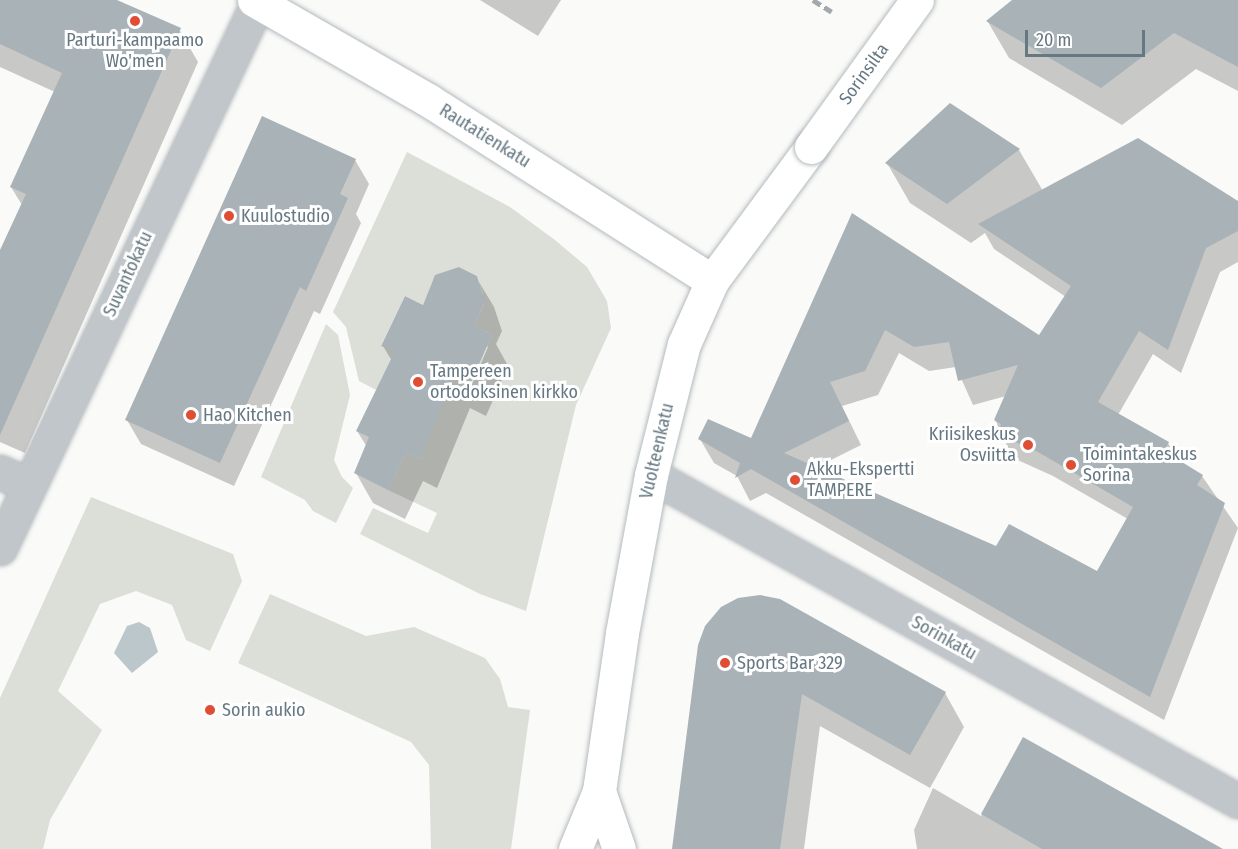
<!DOCTYPE html>
<style>
body{margin:0}
#map{position:relative;width:1238px;height:849px;overflow:hidden;background:#fafaf8;font-family:"Fira Sans Condensed",sans-serif}
div>[style]{position:absolute}
[style*='--x']{left:calc(var(--x)*1px);top:calc(var(--y)*1px);width:calc(var(--w)*1px);rotate:calc(var(--a)*1deg)}
.green>*{inset:0;background:#dbdfd7}
.water>*{inset:0;background:#bbc7cb}
.shadow>*{inset:0;background:#0003}
.building>*{inset:0;background:#a8b2b7}
.roads{filter:drop-shadow(0 0 2px #b4babe) drop-shadow(0 0 2px #b4babe)}
.minor>*{height:33px;margin:-16.5px;padding:0 16.5px;transform-origin:16.5px;border-radius:16.5px;background:#c1c6ca}
.secondary>*{height:33px;margin:-16.5px;padding:0 16.5px;transform-origin:16.5px;border-radius:16.5px;background:#fff}
.primary>*{height:33px;margin:-16.5px;padding:0 16.5px;transform-origin:16.5px;border-radius:16.5px;background:#fff}
.rail>*{height:4.5px;margin-top:-2.25px;transform-origin:0;background:repeating-linear-gradient(90deg,#a1a9ae 0 9px,transparent 0 13.5px)}
.bridges{filter:drop-shadow(0 0 2px #b5bbbe) drop-shadow(0 0 2px #b5bbbe)}
.primary-bridge>*{height:33px;margin:-16.5px;padding:0 16.5px;transform-origin:16.5px;border-radius:16.5px;background:#fff}
.dots>*{width:16px;height:16px;translate:-50% -50%;box-sizing:border-box;border:3px solid #fff;border-radius:50%}
span{translate:-50% -50%;white-space:nowrap;text-align:center;line-height:1.15;-webkit-text-stroke:6px #fff;paint-order:stroke}
.poi-label{font-size:18px;color:#667882}
.left{translate:0 -50%;text-align:left}
.right{translate:-100% -50%;text-align:right}
.street-label{font-size:18px;color:#667882}
.scale{position:absolute;left:1025px;top:30px;width:120px;height:27px;box-sizing:border-box;border:3px solid #667882;border-top:0;padding-left:8px;font-size:18px;line-height:21px;white-space:nowrap;color:#667882;-webkit-text-stroke:4px #fff;paint-order:stroke}
</style>
<div id="map">
<div class="green">
<i style="clip-path:polygon(407px 152px,510px 207px,555px 240px,587px 267px,607px 301px,611px 328px,576px 405px,526px 611px,480px 594px,360px 534px,373px 508px,428px 533px,437px 513px,388px 490px,406px 453px,420px 459px,451px 378px,469px 386px,492px 335px,474px 326px,484px 304px,479px 301px,483px 293px,477px 276px,459px 267px,433px 280px,423px 305px,405px 296px,381px 345px,400px 353px,382px 393px,359px 381px,346px 327px,333px 312px)"></i>
<i style="clip-path:polygon(326px 324px,338px 335px,350px 395px,334px 460px,342px 477px,353px 488px,336px 523px,313px 511px,305px 500px,261px 477px)"></i>
<i style="clip-path:polygon(91px 497px,233px 554px,242px 581px,210px 651px,186px 640px,172px 605px,136px 591px,100px 604px,58px 691px,102px 730px,50px 820px,43px 849px,0 849px,0 698px)"></i>
<i style="clip-path:polygon(270px 594px,366px 636px,414px 627px,485px 658px,500px 679px,508px 707px,530px 710px,511px 849px,431px 849px,429px 765px,411px 742px,238px 663px)"></i>
</div>
<div class="water">
<i style="clip-path:polygon(139px 622px,150px 628px,158px 652px,132px 673px,114px 653px,127px 626px)"></i>
</div>
<div class="shadow">
<i style="clip-path:polygon(0 0,114px 0,179px 29px,198px 62px,25px 453px,0 442px,0 254px,22px 205px,11px 187px,55px 92px,0 67px)"></i>
<i style="clip-path:polygon(480px 0,561px 0,538px 36px)"></i>
<i style="clip-path:polygon(1015px 0,1238px 0,1238px 91px,1196px 69px,1122px 125px,1009px 58px,988px 22px)"></i>
<i style="clip-path:polygon(evenodd,950px 105px,1019px 150px,1043px 191px,1238px 203px,1238px 262px,1220px 272px,1181px 373px,1153px 354px,1118px 415px,1168px 443px,1179px 462px,1202px 476px,1238px 528px,1164px 720px,766px 493px,750px 501px,737px 476px,714px 463px,700px 439px,751px 440px,853px 216px,1039px 337px,1066px 297px,994px 249px,985px 233px,971px 243px,910px 203px,887px 163px,950px 105px,899px 353px,929px 371px,956px 367px,973px 405px,1006px 396px,995px 420px,1013px 458px,1053px 476px,1128px 519px,1098px 573px,996px 548px,815px 468px,861px 445px,842px 406px,878px 395px,899px 353px)"></i>
<i style="clip-path:polygon(355px 160px,369px 184px,356px 214px,361px 223px,320px 314px,314px 311px,234px 486px,141px 444px,127px 420px)"></i>
<i style="clip-path:polygon(evenodd,476px 277px,494px 307px,502px 331px,496px 344px,508px 366px,486px 416px,470px 408px,437px 488px,423px 481px,405px 519px,373px 503px,356px 473px,367px 447px,357px 431px,392px 361px,383px 346px,423px 307px,476px 277px,486px 345px,488px 347px,468px 394px,465px 393px,486px 345px)"></i>
<i style="clip-path:polygon(700px 645px,945px 693px,964px 727px,930px 788px,820px 726px,804px 849px,673px 849px)"></i>
<i style="clip-path:polygon(1023px 739px,1220px 849px,917px 849px,914px 830px,933px 788px,981px 816px)"></i>
</div>
<div class="building">
<i style="clip-path:polygon(0 0,117px 0,181px 28px,0 435px,0 250px,26px 194px,10px 187px,62px 73px,0 44px)"></i>
<i style="clip-path:polygon(1012px 0,1238px 0,1238px 67px,1174px 33px,1101px 88px,986px 21px)"></i>
<i style="clip-path:polygon(950px 103px,1020px 149px,947px 204px,885px 163px)"></i>
<i style="clip-path:polygon(262px 116px,356px 159px,340px 194px,348px 198px,306px 291px,300px 287px,220px 463px,125px 420px)"></i>
<i style="clip-path:polygon(evenodd,1138px 138px,1238px 201px,1238px 231px,1206px 248px,1168px 350px,1139px 331px,1098px 402px,1169px 442px,1164px 451px,1203px 475px,1197px 485px,1225px 503px,1150px 697px,751px 469px,735px 478px,740px 463px,698px 439px,708px 419px,751px 438px,852px 213px,1039px 335px,1071px 286px,978px 224px,1138px 138px,885px 330px,914px 347px,949px 342px,958px 381px,1018px 365px,994px 420px,1001px 424px,997px 434px,1038px 452px,1133px 507px,1097px 571px,1009px 524px,996px 546px,784px 453px,849px 421px,830px 382px,865px 371px,885px 330px)"></i>
<i style="clip-path:polygon(459px 267px,477px 276px,485px 301px,474px 326px,492px 335px,469px 387px,453px 379px,420px 459px,406px 453px,388px 490px,354px 473px,369px 437px,356px 431px,395px 351px,381px 346px,405px 296px,423px 305px,435px 275px)"></i>
<i style="clip-path:polygon(760px 595px,780px 599px,946px 692px,910px 755px,802px 694px,780px 849px,672px 849px,698px 645px,705px 626px,721px 607px,738px 598px)"></i>
<i style="clip-path:polygon(1023px 737px,1223px 849px,1042px 849px,981px 814px)"></i>
</div>
<div class="roads">
<div class="minor">
<i style="--x:0;--y:472;--w:31;--a:25"></i>
<i style="--x:651;--y:475;--w:671;--a:29.05"></i>
<i style="--x:0;--y:548;--w:604;--a:-64.71"></i>
</div>
<div class="secondary">
<i style="--x:254;--y:0;--w:201;--a:29.9"></i>
<i style="--x:428;--y:100;--w:337;--a:32.5"></i>
</div>
<div class="primary">
<i style="--x:599;--y:791;--w:61;--a:71"></i>
<i style="--x:575;--y:849;--w:63;--a:-67.5"></i>
<i style="--x:599;--y:791;--w:160;--a:-81.7"></i>
<i style="--x:622;--y:633;--w:161;--a:-79.6"></i>
<i style="--x:651;--y:475;--w:135;--a:-75.9"></i>
<i style="--x:684;--y:344;--w:69;--a:-66"></i>
<i style="--x:712;--y:281;--w:167;--a:-53.5"></i>
</div>
</div>
<div class="rail">
<i style="--x:813;--y:0;--w:22;--a:32"></i>
</div>
<div class="bridges">
<div class="primary-bridge">
<i style="--x:811;--y:147;--w:181;--a:-54.2"></i>
</div>
</div>
<div class="dots">
<i style="left:135px;top:21px;background:#de4d34"></i>
<i style="left:229px;top:216px;background:#de4d34"></i>
<i style="left:418px;top:382px;background:#de4d34"></i>
<i style="left:191px;top:415px;background:#de4d34"></i>
<i style="left:1028px;top:445px;background:#de4d34"></i>
<i style="left:1071px;top:465px;background:#de4d34"></i>
<i style="left:795px;top:480px;background:#de4d34"></i>
<i style="left:725px;top:663px;background:#de4d34"></i>
<i style="left:210px;top:710px;background:#de4d34"></i>
</div>
<div class="poi-label">
<span style="left:135px;top:51px">Parturi-kampaamo<br>Wo'men</span>
<span class="left" style="left:241px;top:216px">Kuulostudio</span>
<span class="left" style="left:430px;top:382px">Tampereen<br>ortodoksinen kirkko</span>
<span class="left" style="left:203px;top:415px">Hao Kitchen</span>
<span class="right" style="left:1016px;top:445px">Kriisikeskus<br>Osviitta</span>
<span class="left" style="left:1083px;top:465px">Toimintakeskus<br>Sorina</span>
<span class="left" style="left:807px;top:480px">Akku-Ekspertti<br>TAMPERE</span>
<span class="left" style="left:737px;top:663px">Sports Bar 329</span>
<span class="left" style="left:222px;top:710px">Sorin aukio</span>
</div>
<div class="street-label">
<span style="left:864px;top:74px;rotate:-54deg">Sorinsilta</span>
<span style="left:485px;top:136px;rotate:32deg">Rautatienkatu</span>
<span style="left:128px;top:274px;rotate:-65deg">Suvantokatu</span>
<span style="left:657px;top:451px;rotate:-77deg">Vuolteenkatu</span>
<span style="left:944px;top:638px;rotate:29deg">Sorinkatu</span>
</div>
<div class="scale">20 m</div>
</div>
